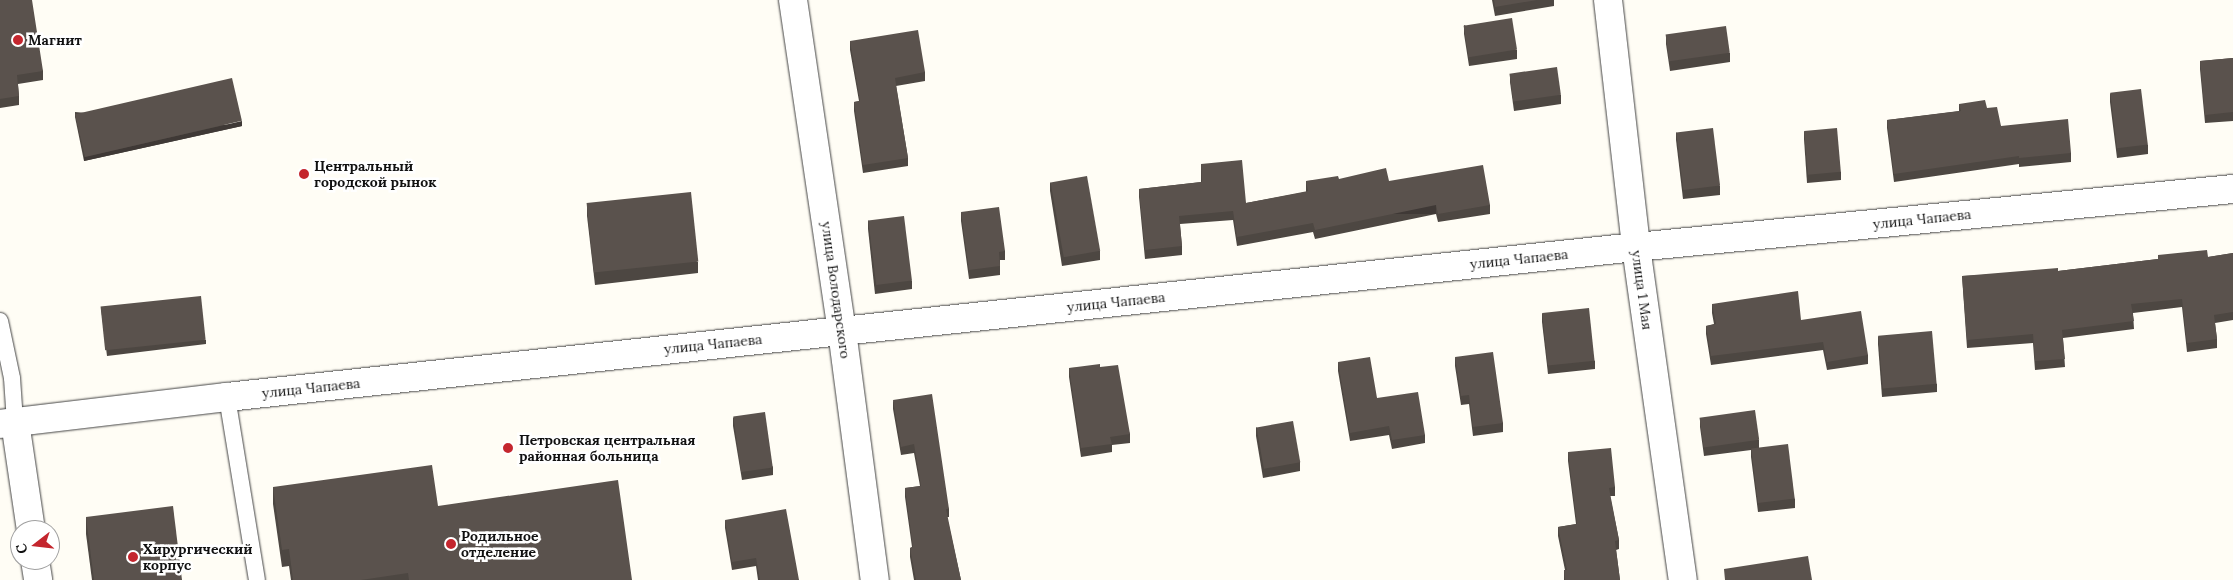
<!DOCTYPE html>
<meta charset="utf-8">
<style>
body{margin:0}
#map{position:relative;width:2233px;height:580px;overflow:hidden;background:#fffdf5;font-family:Lora,serif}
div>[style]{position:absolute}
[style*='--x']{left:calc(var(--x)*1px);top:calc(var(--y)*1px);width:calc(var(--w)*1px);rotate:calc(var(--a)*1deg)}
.roads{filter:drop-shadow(0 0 1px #444) drop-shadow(0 0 1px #444)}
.service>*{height:16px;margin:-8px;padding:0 8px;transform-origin:8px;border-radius:8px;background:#fff}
.minor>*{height:28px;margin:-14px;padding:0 14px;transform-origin:14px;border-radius:14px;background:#fff}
.wall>*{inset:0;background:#4d4742}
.shaded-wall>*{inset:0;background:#3f3936;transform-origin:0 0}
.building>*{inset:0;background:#5a524d;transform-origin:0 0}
.dots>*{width:14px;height:14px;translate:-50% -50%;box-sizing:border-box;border:2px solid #fff;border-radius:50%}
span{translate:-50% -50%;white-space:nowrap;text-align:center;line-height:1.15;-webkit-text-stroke:5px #fff;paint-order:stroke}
.poi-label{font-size:14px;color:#111;font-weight:700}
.left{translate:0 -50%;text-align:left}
.street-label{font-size:14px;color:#111}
.north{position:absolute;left:10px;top:520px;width:50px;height:50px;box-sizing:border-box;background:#fff;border:1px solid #a0a0a0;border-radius:50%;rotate:254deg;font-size:14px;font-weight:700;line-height:20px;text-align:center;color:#111}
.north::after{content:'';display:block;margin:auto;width:18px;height:22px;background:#c4262e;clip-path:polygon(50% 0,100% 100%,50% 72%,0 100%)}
</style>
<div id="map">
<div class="roads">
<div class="service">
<i style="--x:0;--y:321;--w:58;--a:78.1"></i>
<i style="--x:12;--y:378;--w:44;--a:86.1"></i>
<i style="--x:227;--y:397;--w:185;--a:80.7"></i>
</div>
<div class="minor">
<i style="--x:793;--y:0;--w:335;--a:81.6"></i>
<i style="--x:842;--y:331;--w:251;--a:82.5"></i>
<i style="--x:1608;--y:0;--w:249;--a:83.5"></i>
<i style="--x:1636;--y:247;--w:336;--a:82"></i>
<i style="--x:15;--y:422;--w:109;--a:81.6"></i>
<i style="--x:0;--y:424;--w:229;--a:-6.8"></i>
<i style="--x:227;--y:397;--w:619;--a:-6.13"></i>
<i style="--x:842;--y:331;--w:798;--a:-6.04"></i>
<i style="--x:1636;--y:247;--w:600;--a:-5.55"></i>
<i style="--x:35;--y:560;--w:20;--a:81"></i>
</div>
</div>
<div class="wall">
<i style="clip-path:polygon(0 0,43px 71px,43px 80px,18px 84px,19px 96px,19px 105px,0 108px)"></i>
<i style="clip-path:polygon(1492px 0,1554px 0,1554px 6px,1495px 16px)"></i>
<i style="clip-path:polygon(1464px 25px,1517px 50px,1517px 59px,1469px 66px,1464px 34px)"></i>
<i style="clip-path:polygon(1666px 36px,1730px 53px,1730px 62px,1670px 71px,1666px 44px)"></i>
<i style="clip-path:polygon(850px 41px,925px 72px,925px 81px,896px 86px,908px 158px,908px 166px,863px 173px,854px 111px,854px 102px,859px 101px,850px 50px)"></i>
<i style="clip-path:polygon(2233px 58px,2233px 121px,2205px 123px,2200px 69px,2200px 61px)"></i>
<i style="clip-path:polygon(1510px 74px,1561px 95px,1561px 104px,1514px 111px,1510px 82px)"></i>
<i style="clip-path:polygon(2110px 93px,2148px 145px,2148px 154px,2117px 158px,2110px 102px)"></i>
<i style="clip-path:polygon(1959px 104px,1987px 108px,2001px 126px,2071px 153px,2071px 162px,2019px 167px,2019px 164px,1894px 182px,1887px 128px,1887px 120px,1959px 111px)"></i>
<i style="clip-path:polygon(75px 112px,242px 126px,84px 161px,75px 117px)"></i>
<i style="clip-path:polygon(1804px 131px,1841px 172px,1841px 180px,1807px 183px,1804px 139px)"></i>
<i style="clip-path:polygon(1676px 132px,1720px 186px,1720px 195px,1683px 199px,1676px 140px)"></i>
<i style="clip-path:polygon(1201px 164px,1246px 203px,1306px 192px,1306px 181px,1339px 179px,1389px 181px,1490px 205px,1490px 214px,1438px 222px,1436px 214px,1315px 239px,1313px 232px,1237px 246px,1233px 220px,1180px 224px,1182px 246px,1182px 255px,1145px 259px,1139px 197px,1139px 189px,1201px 182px)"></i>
<i style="clip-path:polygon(1050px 182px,1100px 251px,1100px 260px,1062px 266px,1050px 191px)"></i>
<i style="clip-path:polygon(587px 204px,698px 262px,698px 273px,595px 285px,587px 216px)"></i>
<i style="clip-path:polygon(961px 212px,1005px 251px,1005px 260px,1000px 260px,1000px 275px,969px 279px,961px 221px)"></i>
<i style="clip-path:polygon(868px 220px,912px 281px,912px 289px,875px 294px,868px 229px)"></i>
<i style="clip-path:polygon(2233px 253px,2233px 320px,2215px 323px,2217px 339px,2217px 348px,2187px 352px,2182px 307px,2133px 313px,2134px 329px,2063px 338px,2065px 367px,2035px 370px,2033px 343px,1967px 348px,1962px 276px,2058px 271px,2158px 259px,2158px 255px,2208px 257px)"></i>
<i style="clip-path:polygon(1712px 304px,1801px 320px,1868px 355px,1868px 364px,1827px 370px,1823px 350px,1711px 365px,1706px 334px,1706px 326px,1714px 324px,1712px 313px)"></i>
<i style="clip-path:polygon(101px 308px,206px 340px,206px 344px,107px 356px)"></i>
<i style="clip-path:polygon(1542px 313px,1595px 361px,1595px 369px,1548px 374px,1542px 322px)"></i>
<i style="clip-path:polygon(1878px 336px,1937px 384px,1937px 392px,1882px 397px,1878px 344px)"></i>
<i style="clip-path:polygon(1455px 357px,1503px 423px,1503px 432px,1473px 436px,1469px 404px,1461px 405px,1455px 366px)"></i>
<i style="clip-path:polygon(1338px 362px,1377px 398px,1425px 435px,1425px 443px,1392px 449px,1389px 435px,1350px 441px,1338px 371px)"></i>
<i style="clip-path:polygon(1100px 367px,1130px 434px,1130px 443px,1112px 445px,1112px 452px,1081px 457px,1069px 377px,1069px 368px)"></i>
<i style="clip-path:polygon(893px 400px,949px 509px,949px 517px,947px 517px,961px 580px,914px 580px,910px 557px,910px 548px,912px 547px,905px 497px,905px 488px,920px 486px,914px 453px,901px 455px,893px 409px)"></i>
<i style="clip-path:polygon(733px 417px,773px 467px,773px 475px,742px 480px,733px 426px)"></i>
<i style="clip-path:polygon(1700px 418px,1759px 440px,1759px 448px,1795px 499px,1795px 508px,1758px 512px,1751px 457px,1751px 450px,1704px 456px,1700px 427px)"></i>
<i style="clip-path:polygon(1256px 427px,1300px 462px,1300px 471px,1263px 478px,1256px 436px)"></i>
<i style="clip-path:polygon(1568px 452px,1615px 487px,1615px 496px,1610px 496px,1619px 540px,1619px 549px,1616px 550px,1620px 580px,1564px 580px,1564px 570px,1565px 570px,1558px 536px,1558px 527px,1576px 524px,1568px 461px)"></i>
<i style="clip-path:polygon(273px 487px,438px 506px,632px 580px,291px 580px,289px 566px,282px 567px,273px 504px)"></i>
<i style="clip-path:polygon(86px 517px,182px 580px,92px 580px,86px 534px)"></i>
<i style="clip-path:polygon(725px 520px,799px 580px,758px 580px,756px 566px,732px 570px,725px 528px)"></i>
</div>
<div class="shaded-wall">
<i style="clip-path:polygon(242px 121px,242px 126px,84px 161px,84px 157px)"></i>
<i style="left:1436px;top:205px;width:9px;height:124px;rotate:90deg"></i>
</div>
<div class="building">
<i style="clip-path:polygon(0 0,32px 0,43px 71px,17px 75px,19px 96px,0 99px)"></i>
<i style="clip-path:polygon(1494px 0,1537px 0,1495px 7px)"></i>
<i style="left:1512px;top:18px;width:32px;height:49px;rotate:81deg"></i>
<i style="left:1726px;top:26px;width:27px;height:61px;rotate:82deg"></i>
<i style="clip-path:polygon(918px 30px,925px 72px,895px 78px,908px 158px,863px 165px,854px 102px,860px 101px,850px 41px)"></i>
<i style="clip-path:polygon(2233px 58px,2233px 112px,2205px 115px,2200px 61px)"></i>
<i style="left:1557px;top:67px;width:28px;height:48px;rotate:82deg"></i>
<i style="left:232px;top:78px;width:44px;height:161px;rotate:77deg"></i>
<i style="left:2141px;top:89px;width:56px;height:31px;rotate:83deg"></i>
<i style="clip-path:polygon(1985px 100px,1987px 108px,1997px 107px,2001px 126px,2068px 119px,2071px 153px,2019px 158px,2019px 156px,1894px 174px,1887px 120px,1961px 111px,1959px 104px)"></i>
<i style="left:1713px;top:128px;width:58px;height:37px;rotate:83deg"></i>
<i style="left:1837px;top:128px;width:44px;height:33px;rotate:85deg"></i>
<i style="clip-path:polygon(1242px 160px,1246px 203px,1308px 191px,1306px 181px,1338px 176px,1339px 179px,1386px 168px,1389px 181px,1483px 165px,1490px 205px,1438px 214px,1436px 205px,1315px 230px,1313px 223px,1237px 237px,1233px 211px,1179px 216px,1182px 246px,1145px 250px,1139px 189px,1202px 182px,1201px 164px)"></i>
<i style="left:1087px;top:176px;width:76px;height:37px;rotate:80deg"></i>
<i style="left:691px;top:192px;width:70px;height:105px;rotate:84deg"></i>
<i style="clip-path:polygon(999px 207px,1005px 251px,999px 252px,1000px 266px,969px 270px,961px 212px)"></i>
<i style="left:904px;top:216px;width:65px;height:36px;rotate:83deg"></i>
<i style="clip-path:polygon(2207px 250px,2208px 257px,2233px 253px,2233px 312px,2214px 315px,2217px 339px,2187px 343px,2182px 299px,2131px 304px,2134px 321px,2062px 330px,2065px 359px,2035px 361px,2033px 334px,1967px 340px,1962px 276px,2058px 268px,2058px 271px,2158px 259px,2158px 255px)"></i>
<i style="clip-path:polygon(1798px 291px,1801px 320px,1861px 311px,1868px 355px,1827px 362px,1823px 342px,1711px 356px,1706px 326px,1716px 324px,1712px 304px)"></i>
<i style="left:201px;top:296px;width:44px;height:101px;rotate:84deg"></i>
<i style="left:1589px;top:308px;width:53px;height:47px;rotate:84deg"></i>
<i style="left:1932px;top:331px;width:53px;height:54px;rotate:85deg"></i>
<i style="clip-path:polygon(1493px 352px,1503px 423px,1473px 427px,1469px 395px,1461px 396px,1455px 357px)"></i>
<i style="clip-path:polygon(1370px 357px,1377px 398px,1418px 392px,1425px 435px,1392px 440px,1389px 426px,1350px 433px,1338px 362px)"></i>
<i style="clip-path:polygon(1100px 364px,1100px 367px,1118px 365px,1130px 434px,1110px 437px,1112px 444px,1081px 448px,1069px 368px)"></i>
<i style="clip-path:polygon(932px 394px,949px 509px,946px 509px,961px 580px,916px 580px,910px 548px,913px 547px,905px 488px,921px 486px,914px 444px,901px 447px,893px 400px)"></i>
<i style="left:1755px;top:410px;width:30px;height:56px;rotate:82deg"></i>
<i style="left:765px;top:412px;width:56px;height:32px;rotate:82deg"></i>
<i style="left:1293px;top:421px;width:42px;height:37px;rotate:80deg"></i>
<i style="left:1788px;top:444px;width:55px;height:37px;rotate:83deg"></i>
<i style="clip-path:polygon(1611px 448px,1615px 487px,1609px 488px,1619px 540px,1615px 541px,1620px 580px,1565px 580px,1564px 570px,1567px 570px,1558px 527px,1577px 524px,1568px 452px)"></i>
<i style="clip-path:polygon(432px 465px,438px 506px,618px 480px,632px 580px,409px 580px,408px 573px,361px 580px,293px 580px,289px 549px,282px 550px,273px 487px)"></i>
<i style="clip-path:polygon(173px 506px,182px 580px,94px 580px,86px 517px)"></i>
<i style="clip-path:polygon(786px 509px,799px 580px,760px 580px,756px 558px,732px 562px,725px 520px)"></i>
<i style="clip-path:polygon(1808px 556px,1812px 580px,1725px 580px,1724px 569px)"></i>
</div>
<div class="dots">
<i style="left:18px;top:40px;background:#c4262e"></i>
<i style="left:304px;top:174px;background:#c4262e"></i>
<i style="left:508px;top:448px;background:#c4262e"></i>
<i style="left:451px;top:544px;background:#c4262e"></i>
<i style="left:133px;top:557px;background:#c4262e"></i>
</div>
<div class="poi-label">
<span class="left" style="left:28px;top:40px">Магнит</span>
<span class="left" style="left:314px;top:174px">Центральный<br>городской рынок</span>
<span class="left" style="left:519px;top:448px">Петровская центральная<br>районная больница</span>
<span class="left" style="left:461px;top:544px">Родильное<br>отделение</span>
<span class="left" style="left:143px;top:557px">Хирургический<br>корпус</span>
</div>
<div class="street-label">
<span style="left:1922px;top:219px;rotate:-6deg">улица Чапаева</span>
<span style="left:1519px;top:259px;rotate:-6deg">улица Чапаева</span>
<span style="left:836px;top:290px;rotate:82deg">улица Володарского</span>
<span style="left:1642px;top:290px;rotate:82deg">улица 1 Мая</span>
<span style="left:1116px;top:302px;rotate:-6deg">улица Чапаева</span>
<span style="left:713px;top:344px;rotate:-6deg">улица Чапаева</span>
<span style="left:311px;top:388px;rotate:-6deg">улица Чапаева</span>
</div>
<div class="north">С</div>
</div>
